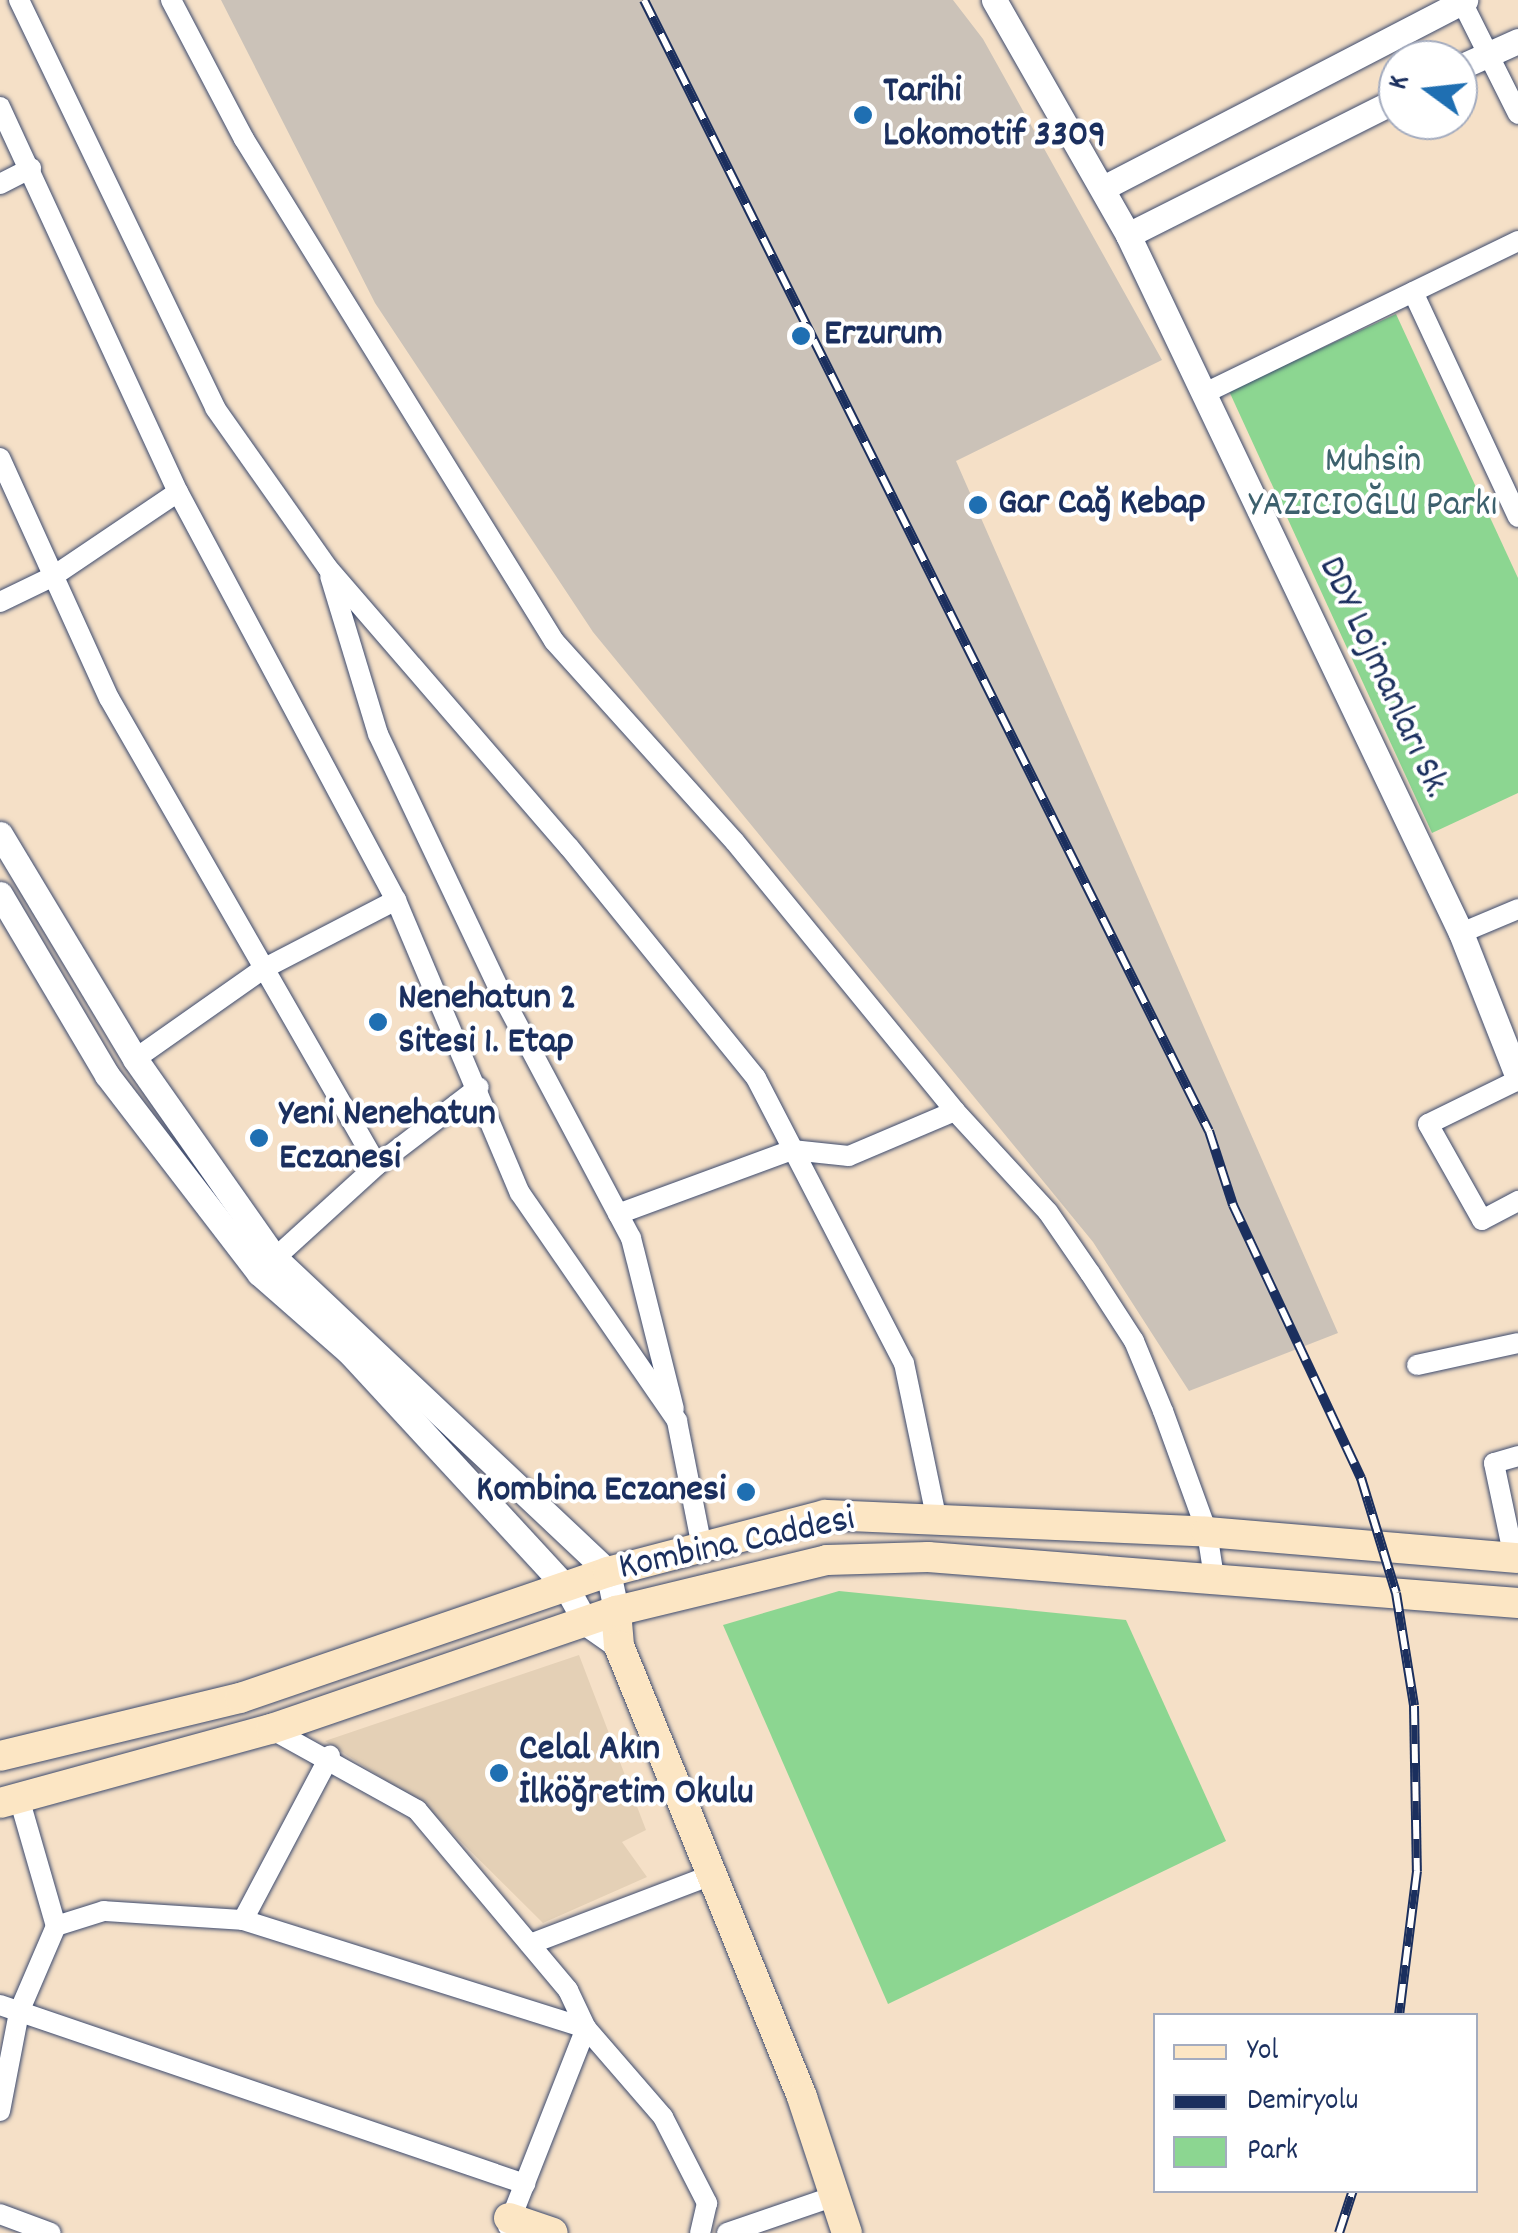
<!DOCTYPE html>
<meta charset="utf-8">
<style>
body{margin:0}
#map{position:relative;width:1518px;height:2233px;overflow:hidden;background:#f5e0c7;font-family:Dekko,sans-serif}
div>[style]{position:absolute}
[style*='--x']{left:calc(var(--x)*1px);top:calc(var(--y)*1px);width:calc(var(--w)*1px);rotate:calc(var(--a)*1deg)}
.built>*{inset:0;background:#e4d0b6}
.industrial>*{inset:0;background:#cbc2b8}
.green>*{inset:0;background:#8cd691}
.roads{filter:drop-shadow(0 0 2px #3c4a6e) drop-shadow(0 0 2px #3c4a6e)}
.minor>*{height:20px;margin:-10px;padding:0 10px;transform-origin:10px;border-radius:10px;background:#fff}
.tertiary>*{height:25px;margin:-12.5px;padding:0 12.5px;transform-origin:12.5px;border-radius:12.5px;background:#fff}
.secondary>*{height:30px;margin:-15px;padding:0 15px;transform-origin:15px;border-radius:15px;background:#fce6c4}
.rail>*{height:10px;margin-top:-5px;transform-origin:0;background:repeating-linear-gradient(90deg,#fff 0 19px,#1b2f5e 0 38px);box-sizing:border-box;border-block:2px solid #1b2f5e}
.dots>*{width:28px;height:28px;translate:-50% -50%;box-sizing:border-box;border:5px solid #fff;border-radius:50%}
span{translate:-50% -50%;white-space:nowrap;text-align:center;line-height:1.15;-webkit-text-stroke:8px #fff;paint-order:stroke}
.poi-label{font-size:38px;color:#1b2f5e;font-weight:700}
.left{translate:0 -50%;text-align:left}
.right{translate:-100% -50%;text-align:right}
.park-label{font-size:38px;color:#3d616d}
.street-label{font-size:38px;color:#1b2f5e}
.legend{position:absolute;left:1153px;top:2013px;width:325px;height:180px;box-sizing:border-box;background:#fff;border:2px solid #a4acbf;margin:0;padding:12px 18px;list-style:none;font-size:30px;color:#1b2f5e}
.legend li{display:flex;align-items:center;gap:20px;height:50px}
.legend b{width:50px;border:2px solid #a4acbf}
.north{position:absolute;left:1378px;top:40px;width:100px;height:100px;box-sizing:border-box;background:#fff;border:2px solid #a4acbf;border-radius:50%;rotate:285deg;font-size:28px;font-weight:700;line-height:40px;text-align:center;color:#1b2f5e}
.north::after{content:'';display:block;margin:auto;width:35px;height:45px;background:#1f6fb2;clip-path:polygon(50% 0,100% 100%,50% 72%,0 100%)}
</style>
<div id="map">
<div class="built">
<i style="clip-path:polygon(579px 1655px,646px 1830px,622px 1842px,647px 1877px,543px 1923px,424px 1805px,325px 1741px)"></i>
</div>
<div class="industrial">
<i style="clip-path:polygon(221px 0,953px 0,983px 39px,1162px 360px,956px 461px,1338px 1333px,1189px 1391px,1093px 1242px,593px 632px,375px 303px)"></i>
</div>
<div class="green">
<i style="clip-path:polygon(1396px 314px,1518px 578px,1518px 793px,1432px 833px,1229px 391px)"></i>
<i style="clip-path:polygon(839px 1591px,1126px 1620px,1226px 1841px,888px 2004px,723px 1625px)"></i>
</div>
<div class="roads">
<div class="minor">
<i style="--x:19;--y:0;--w:453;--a:64.3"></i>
<i style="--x:215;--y:408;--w:194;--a:54.8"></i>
<i style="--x:327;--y:567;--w:370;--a:49.2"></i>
<i style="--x:569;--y:847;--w:297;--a:51"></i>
<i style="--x:756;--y:1078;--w:321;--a:62.6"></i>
<i style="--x:904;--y:1363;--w:156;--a:78.2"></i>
<i style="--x:171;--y:0;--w:157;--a:62.3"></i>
<i style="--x:244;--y:139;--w:590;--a:58.3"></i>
<i style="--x:554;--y:641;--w:270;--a:48"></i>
<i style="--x:735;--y:842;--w:348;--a:50.7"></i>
<i style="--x:955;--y:1111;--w:137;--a:47.4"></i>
<i style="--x:1048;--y:1212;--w:74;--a:55.5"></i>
<i style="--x:1090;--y:1273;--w:81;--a:57.1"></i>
<i style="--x:1134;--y:1341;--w:76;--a:67.5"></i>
<i style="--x:1163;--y:1411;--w:129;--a:70"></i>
<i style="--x:1207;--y:1532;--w:46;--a:81.2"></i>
<i style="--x:1462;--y:2;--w:125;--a:63.4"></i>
<i style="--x:0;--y:107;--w:424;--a:65.2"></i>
<i style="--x:178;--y:492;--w:463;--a:61.9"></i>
<i style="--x:396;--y:900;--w:318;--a:67.1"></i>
<i style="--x:520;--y:1193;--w:277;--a:55.4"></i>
<i style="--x:677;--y:1421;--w:128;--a:78.8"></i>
<i style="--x:0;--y:184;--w:35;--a:-27"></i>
<i style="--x:1413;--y:292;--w:248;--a:65"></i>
<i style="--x:1205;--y:393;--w:348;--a:-25.9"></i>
<i style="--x:0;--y:458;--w:264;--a:65.6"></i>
<i style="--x:109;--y:698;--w:538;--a:60.15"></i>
<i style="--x:330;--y:576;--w:165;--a:73.1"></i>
<i style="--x:378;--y:734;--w:298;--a:64.6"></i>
<i style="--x:506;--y:1003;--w:266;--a:62"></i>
<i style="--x:631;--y:1238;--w:176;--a:75.9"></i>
<i style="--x:0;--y:602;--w:58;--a:-25.7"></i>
<i style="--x:52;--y:577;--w:152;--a:-34"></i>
<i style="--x:1461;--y:933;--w:62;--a:-22.8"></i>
<i style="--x:135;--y:1059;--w:156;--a:-35.1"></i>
<i style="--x:263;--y:969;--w:150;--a:-27.4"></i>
<i style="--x:1518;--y:1080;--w:100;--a:153.9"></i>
<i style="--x:1428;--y:1124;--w:110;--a:60.6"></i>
<i style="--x:1482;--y:1220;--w:41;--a:-27.8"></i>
<i style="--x:618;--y:1214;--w:185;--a:-20.2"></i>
<i style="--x:792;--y:1150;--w:57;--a:6"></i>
<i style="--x:849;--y:1156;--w:115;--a:-23"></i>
<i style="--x:264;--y:1268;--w:153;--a:-42.3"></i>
<i style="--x:377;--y:1165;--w:128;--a:-37.4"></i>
<i style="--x:1417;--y:1365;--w:103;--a:-12.3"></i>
<i style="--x:1514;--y:1558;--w:97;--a:-101.9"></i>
<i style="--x:1494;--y:1463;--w:25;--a:-16"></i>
<i style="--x:271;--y:1729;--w:167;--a:29"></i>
<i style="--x:417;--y:1810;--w:235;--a:50"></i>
<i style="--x:568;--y:1990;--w:42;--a:64.7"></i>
<i style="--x:586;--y:2028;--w:213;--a:111.5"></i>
<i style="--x:19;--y:1798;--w:133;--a:73.9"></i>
<i style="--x:243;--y:1920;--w:186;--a:-62.1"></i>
<i style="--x:530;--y:1944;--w:191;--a:-20.8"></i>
<i style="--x:0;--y:2005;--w:555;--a:18.83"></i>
<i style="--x:0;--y:2111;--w:101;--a:-79.1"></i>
<i style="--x:19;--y:2012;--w:94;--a:-66.7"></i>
<i style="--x:56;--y:1926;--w:50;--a:-17.4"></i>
<i style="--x:104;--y:1911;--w:139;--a:3.7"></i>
<i style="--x:243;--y:1920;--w:360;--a:17.5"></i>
<i style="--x:586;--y:2028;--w:118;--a:49.1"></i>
<i style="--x:663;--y:2117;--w:97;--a:62.9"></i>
<i style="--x:707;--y:2203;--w:31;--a:103"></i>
<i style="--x:0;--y:2214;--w:54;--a:20.4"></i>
<i style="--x:727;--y:2233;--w:114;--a:-18.9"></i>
</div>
<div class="tertiary">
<i style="--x:994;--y:0;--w:271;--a:60.3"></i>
<i style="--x:1128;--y:235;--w:773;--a:64.5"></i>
<i style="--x:1461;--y:933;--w:156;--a:68.5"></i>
<i style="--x:1458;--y:68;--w:66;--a:-24.2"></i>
<i style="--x:1103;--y:188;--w:408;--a:-27.4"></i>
<i style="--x:1128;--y:235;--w:302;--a:-26.7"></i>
<i style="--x:0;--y:834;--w:262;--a:59"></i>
<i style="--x:135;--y:1059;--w:243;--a:54.9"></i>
<i style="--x:275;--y:1258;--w:458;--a:43.3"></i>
<i style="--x:608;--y:1572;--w:40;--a:78"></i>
<i style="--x:0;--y:894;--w:210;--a:59.4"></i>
<i style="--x:107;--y:1075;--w:250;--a:52.5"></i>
<i style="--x:259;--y:1273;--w:120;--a:41.3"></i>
<i style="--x:349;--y:1352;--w:320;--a:47.3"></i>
<i style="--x:566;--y:1587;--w:41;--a:60.9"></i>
<i style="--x:586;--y:1623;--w:40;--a:34.9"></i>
</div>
<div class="secondary">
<i style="--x:616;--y:1611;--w:35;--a:85"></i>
<i style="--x:619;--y:1646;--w:487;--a:67.9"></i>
<i style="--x:802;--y:2097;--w:143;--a:71.7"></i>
<i style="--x:0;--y:1756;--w:247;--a:-13.6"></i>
<i style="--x:240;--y:1698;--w:389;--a:-18.9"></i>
<i style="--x:608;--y:1572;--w:224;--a:-14.7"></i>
<i style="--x:825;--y:1515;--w:382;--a:2.5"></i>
<i style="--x:1207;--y:1532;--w:312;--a:4.8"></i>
<i style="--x:0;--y:1803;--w:281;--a:-15.3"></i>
<i style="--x:271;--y:1729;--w:365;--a:-18.9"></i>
<i style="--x:616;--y:1611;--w:217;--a:-13.6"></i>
<i style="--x:827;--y:1560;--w:101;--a:-1.7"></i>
<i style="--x:928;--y:1557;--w:592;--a:4.46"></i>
<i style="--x:509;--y:2218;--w:46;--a:18.8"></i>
</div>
</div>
<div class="rail">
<i style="--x:644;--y:0;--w:1264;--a:63.46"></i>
<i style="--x:1209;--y:1131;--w:78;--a:72"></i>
<i style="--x:1233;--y:1205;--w:302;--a:64.9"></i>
<i style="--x:1361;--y:1478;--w:120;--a:73.1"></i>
<i style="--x:1396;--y:1593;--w:114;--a:80.9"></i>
<i style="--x:1414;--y:1706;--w:165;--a:89"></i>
<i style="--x:1417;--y:1871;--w:146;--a:97.1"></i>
<i style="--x:1339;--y:2233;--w:45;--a:-72"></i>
</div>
<div class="dots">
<i style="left:863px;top:115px;background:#1f6fb2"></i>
<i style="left:801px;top:336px;background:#1f6fb2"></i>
<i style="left:978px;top:505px;background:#1f6fb2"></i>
<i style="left:378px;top:1022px;background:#1f6fb2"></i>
<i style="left:259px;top:1138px;background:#1f6fb2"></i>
<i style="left:746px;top:1492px;background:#1f6fb2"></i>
<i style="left:499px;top:1773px;background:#1f6fb2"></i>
</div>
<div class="poi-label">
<span class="left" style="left:883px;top:115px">Tarihi<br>Lokomotif 3309</span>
<span class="left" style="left:824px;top:336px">Erzurum</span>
<span class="left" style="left:998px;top:505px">Gar Cağ Kebap</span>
<span class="left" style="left:398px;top:1022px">Nenehatun 2<br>Sitesi 1. Etap</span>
<span class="left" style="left:279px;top:1138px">Yeni Nenehatun<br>Eczanesi</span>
<span class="right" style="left:726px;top:1492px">Kombina Eczanesi</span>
<span class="left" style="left:519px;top:1773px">Celal Akın<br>İlköğretim Okulu</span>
</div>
<div class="park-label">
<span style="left:1373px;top:485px">Muhsin<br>YAZICIOĞLU Parkı</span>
</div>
<div class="street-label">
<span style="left:1382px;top:678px;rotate:65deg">DDY Lojmanları Sk.</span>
<span style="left:737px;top:1545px;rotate:-12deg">Kombina Caddesi</span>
</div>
<ul class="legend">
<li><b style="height:12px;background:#fce6c4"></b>Yol</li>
<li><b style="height:12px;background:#1b2f5e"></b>Demiryolu</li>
<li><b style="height:28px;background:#8cd691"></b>Park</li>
</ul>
<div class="north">K</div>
</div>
